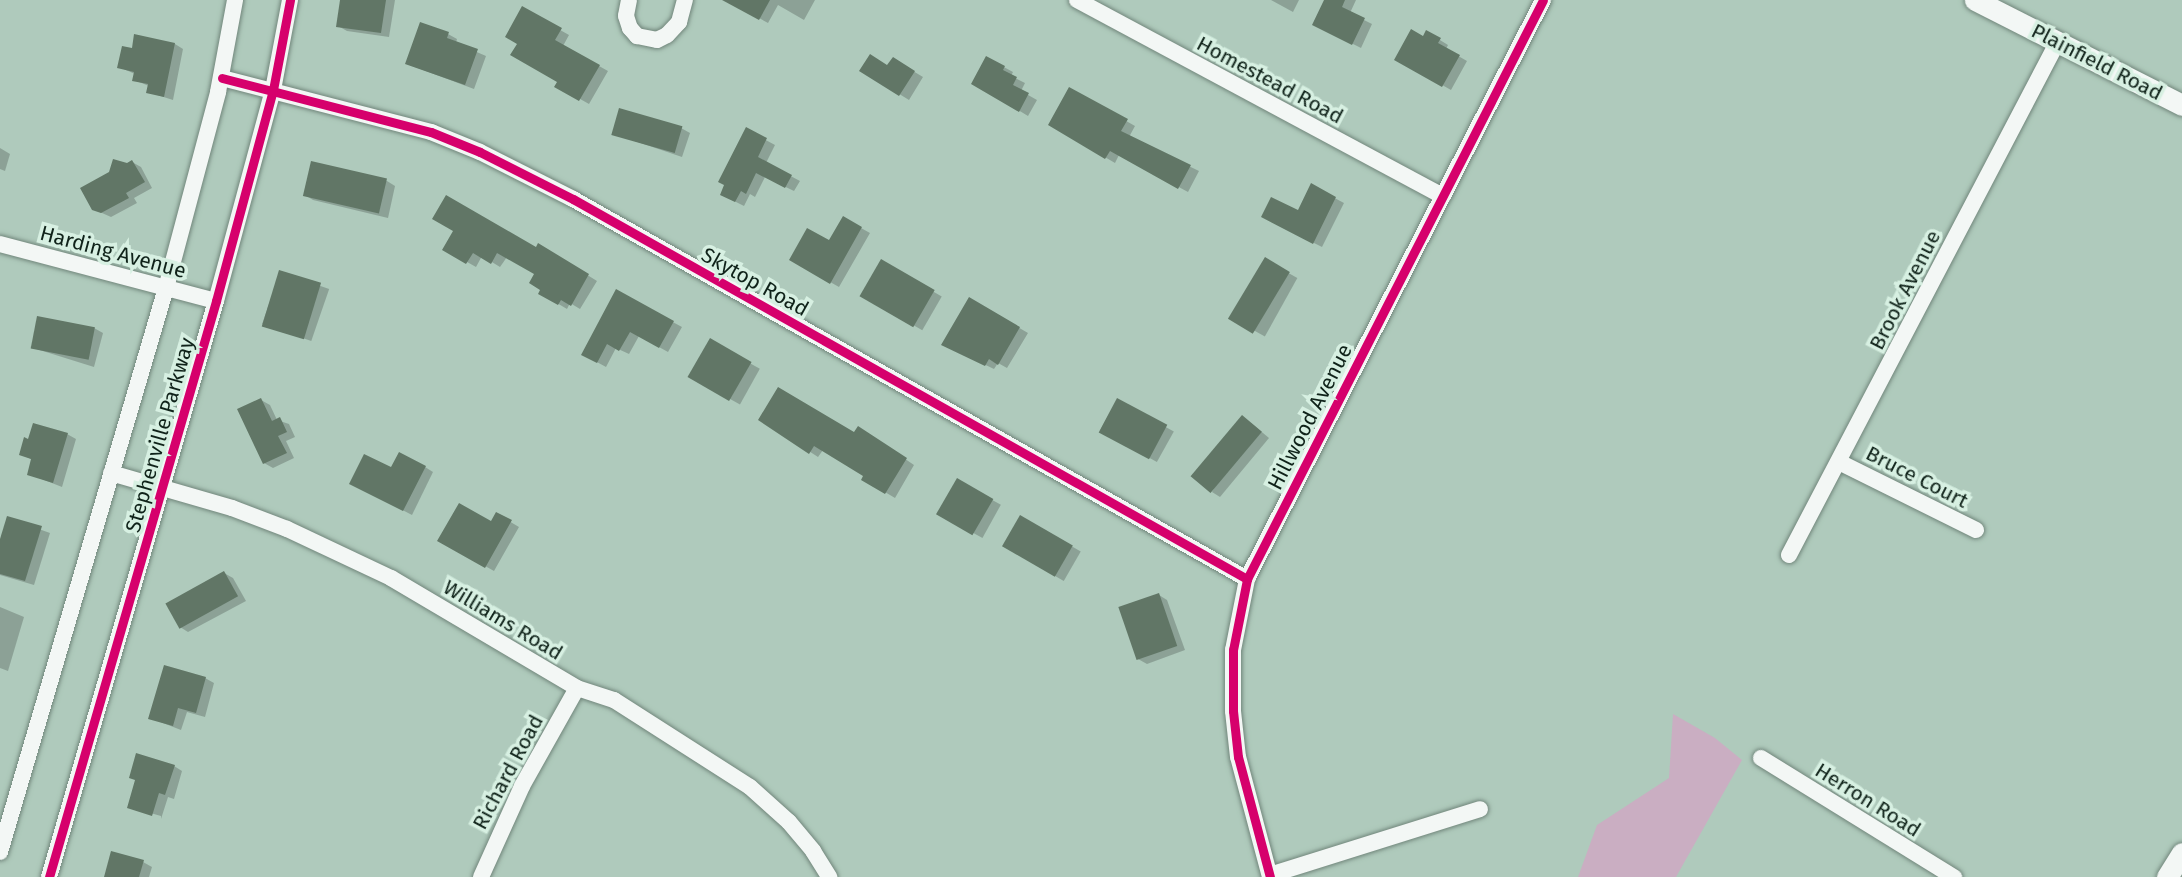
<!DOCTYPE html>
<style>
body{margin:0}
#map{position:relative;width:2182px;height:877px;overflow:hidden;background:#afcabc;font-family:"Fira Sans",sans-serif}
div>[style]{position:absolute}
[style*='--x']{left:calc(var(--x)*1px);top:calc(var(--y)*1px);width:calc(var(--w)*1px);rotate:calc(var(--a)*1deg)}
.green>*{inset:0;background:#caaec2}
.shadow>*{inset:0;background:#0003;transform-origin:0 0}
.building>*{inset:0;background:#617666;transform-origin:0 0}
.roads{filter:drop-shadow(0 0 2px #71867b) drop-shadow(0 0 2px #71867b)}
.minor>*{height:16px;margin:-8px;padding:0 8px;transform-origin:8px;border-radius:8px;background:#f3f7f5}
.tertiary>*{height:21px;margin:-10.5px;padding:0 10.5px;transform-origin:10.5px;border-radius:10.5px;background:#f3f7f5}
.cycleway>*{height:9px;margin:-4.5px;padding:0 4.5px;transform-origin:4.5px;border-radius:4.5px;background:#d6006c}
span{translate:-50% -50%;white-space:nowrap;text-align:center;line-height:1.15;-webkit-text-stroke:7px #d7f0e2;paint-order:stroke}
.street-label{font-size:21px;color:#0f2219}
</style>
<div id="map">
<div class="green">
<i style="clip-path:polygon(1673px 714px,1715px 738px,1742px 760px,1676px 877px,1578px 877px,1597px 825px,1669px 778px)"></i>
</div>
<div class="shadow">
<i style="clip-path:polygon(342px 0,395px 0,389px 37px,347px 31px,338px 26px)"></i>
<i style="clip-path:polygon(726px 0,815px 0,804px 20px,778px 5px,768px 23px)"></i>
<i style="clip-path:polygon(1271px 0,1299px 0,1293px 12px)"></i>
<i style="clip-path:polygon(1326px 0,1356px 0,1350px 13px,1372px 24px,1361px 48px,1323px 29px)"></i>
<i style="clip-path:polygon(523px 9px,569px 35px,563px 46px,608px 71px,589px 104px,557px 86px,560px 81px)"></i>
<i style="clip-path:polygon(1427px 32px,1448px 45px,1446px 49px,1467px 61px,1451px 90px,1396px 59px,1424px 38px)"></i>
<i style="clip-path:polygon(448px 34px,457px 39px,456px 43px,486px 56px,474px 89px,407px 64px)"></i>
<i style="clip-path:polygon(136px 37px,175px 44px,183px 49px,173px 100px,148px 92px,149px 86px,134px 80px,135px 74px,119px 67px,133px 50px)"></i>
<i style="clip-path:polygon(987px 58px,1013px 72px,1011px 76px,1025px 83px,1021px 91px,1037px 100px,1028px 116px,973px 83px)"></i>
<i style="clip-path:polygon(893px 59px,923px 77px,909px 100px,862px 71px,888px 67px)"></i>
<i style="clip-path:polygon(1070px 89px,1135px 126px,1129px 137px,1199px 171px,1188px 192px,1119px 155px,1115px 163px,1050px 125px)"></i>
<i style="clip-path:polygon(681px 128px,690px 133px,682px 157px,614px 134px)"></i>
<i style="clip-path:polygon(747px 130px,775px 145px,766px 163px,800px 181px,794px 191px,765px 177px,755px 197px,750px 194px,744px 206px,730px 199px,726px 185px)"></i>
<i style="clip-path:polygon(0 148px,10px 154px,5px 171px,0 169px)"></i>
<i style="clip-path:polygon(132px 162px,141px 167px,152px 188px,134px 198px,137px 203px,111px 217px,93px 209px)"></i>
<i style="clip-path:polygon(312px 163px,387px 181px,395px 186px,388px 218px,313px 200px,305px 195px)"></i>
<i style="clip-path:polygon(1312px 186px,1344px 203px,1322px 247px,1272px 222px,1298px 212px)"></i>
<i style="clip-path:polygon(843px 218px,870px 233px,839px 287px,791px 260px,829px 243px)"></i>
<i style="clip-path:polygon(539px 245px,597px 281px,580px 309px,570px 303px,567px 309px,540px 293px,542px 289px,536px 273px,507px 257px,500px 267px,482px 256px,476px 267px,444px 249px,536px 249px)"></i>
<i style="left:1265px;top:260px;width:37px;height:67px;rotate:29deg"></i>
<i style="left:882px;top:262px;width:69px;height:39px;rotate:30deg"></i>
<i style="left:280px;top:272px;width:52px;height:55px;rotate:19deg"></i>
<i style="clip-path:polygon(617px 292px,682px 327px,668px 352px,639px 336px,629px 354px,616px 348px,606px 367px,584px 355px)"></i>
<i style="clip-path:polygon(970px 299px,1028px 333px,1007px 368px,998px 363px,994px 369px,952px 349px)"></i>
<i style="clip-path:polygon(94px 328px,103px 333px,94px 367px,30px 347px)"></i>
<i style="left:710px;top:341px;width:57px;height:41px;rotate:29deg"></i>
<i style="clip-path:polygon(261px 400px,270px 405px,277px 420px,289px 424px,295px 437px,286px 441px,294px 458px,273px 468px,264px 463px)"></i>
<i style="left:1117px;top:400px;width:65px;height:35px;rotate:29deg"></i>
<i style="clip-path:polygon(761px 420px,855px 434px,867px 433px,914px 465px,895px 498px,863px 479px,866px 475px,823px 450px,818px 457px)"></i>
<i style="clip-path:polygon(1251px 423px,1269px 438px,1220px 497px,1212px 492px)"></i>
<i style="clip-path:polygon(67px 434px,76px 439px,62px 487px,29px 474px,33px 460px,21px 454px)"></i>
<i style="clip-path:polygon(425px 467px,433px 472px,412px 515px,360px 488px)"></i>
<i style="left:958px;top:481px;width:49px;height:38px;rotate:29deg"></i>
<i style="clip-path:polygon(497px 514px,519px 527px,494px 571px,439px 540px,491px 524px)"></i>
<i style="left:1021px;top:517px;width:69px;height:34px;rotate:30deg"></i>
<i style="clip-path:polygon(8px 518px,50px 533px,34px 585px,0 575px,0 545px)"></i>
<i style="clip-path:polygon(224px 573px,233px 578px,246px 601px,188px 632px,180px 627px)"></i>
<i style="clip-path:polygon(1159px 595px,1167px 600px,1185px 650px,1147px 664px,1138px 659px)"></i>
<i style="clip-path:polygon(0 607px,24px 617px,8px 671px,0 668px)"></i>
<i style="clip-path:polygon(205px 678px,214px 683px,205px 717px,187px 712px,181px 730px,150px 718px)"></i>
<i style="clip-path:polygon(174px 766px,182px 771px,174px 799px,168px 797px,161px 819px,161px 816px,129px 807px,137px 781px)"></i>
<i style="clip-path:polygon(143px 862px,152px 867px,149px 877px,106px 877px)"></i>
</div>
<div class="building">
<i style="clip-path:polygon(340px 0,386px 0,381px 33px,336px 27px)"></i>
<i style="clip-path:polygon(722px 0,770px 0,759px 20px)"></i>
<i style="clip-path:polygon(1324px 0,1345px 0,1342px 7px,1365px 18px,1352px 45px,1312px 25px)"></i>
<i style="clip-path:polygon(522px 6px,562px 28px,555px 40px,600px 65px,579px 101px,554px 87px,557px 82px,510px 55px,517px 44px,505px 37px)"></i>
<i style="clip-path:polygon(420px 22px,449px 32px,447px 38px,478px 49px,465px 85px,405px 64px)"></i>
<i style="clip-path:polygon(1411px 29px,1423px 36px,1426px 30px,1441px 38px,1438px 43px,1460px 55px,1442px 87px,1394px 60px)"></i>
<i style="clip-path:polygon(134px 34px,175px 43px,164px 97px,146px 93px,148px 84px,132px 81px,134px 72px,117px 68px,122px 46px,132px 48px)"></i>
<i style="clip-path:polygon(870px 54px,887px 65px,893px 57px,915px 71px,899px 96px,859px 71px)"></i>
<i style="clip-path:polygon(986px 56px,1005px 66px,1003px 70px,1017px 77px,1013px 85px,1029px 93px,1019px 112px,971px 84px)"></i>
<i style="clip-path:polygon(1069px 87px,1128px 119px,1121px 131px,1191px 165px,1178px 189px,1110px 151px,1105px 159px,1048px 125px)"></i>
<i style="left:619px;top:108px;width:66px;height:28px;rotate:16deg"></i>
<i style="clip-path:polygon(746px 127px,767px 138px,758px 157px,792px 175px,785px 188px,756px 173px,746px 194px,741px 191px,735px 202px,720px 195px,724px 185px,718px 182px)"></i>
<i style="clip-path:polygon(113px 159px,127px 163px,132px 160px,145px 182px,126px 193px,129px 198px,101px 213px,92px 210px,80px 188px,109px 172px)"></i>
<i style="left:311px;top:161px;width:78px;height:36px;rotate:13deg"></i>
<i style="clip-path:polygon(1311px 183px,1336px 197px,1313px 244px,1261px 217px,1271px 197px,1298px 210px)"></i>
<i style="clip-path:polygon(446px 195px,536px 247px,538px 243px,589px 274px,571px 306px,561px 300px,558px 305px,538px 294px,540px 290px,529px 283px,534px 274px,497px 253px,491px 264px,473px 253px,466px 264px,442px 250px,453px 231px,432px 219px)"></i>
<i style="clip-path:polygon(843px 216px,862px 227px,830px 284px,789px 260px,807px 228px,829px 240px)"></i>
<i style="left:1265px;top:257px;width:29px;height:72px;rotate:31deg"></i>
<i style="left:881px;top:259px;width:62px;height:43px;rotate:30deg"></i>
<i style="left:279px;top:270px;width:44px;height:59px;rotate:17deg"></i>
<i style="clip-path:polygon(616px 289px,674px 321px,659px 348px,630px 332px,619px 351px,607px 344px,597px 363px,581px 355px)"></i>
<i style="clip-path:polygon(969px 297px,1020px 327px,998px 365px,989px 359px,985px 366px,941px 345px)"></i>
<i style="left:37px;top:316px;width:59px;height:33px;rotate:11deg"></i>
<i style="left:710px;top:338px;width:48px;height:45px;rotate:30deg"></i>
<i style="clip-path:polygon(778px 387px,854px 432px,858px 426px,907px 458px,885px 494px,861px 480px,863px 476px,814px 446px,809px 454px,758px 420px)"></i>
<i style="clip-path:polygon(261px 398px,272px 421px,280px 417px,287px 432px,278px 436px,287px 453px,263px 464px,237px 409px)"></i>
<i style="left:1117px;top:398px;width:57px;height:39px;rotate:28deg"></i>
<i style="left:1242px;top:415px;width:26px;height:80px;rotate:40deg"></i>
<i style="clip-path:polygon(33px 423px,68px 433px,53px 483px,27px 475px,31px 459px,19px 455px,24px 437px,28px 439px)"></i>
<i style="clip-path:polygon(399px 452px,426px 466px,403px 511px,349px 484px,364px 454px,391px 467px)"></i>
<i style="left:957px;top:478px;width:42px;height:42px;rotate:30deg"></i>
<i style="clip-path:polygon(459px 503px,491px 521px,496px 512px,512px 520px,485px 568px,437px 541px)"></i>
<i style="left:1020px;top:515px;width:61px;height:36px;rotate:30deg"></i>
<i style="clip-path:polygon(7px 516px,42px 526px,25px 581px,0 574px,0 539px)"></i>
<i style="left:224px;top:571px;width:29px;height:67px;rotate:61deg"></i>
<i style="left:1159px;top:593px;width:56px;height:43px;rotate:71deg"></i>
<i style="clip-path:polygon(164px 665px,206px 677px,196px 713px,178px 708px,173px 726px,148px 719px)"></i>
<i style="clip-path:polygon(136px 753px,175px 765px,165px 795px,159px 793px,152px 816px,127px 808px,135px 780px,129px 778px)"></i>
<i style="clip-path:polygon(111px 851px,144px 860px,139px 877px,104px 877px)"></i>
</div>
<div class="roads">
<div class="minor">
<i style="--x:629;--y:0;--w:16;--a:101"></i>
<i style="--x:626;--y:16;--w:13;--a:72"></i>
<i style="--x:630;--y:28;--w:11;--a:49"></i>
<i style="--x:637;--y:36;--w:20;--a:11"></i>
<i style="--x:657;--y:40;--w:11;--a:-27"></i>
<i style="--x:667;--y:35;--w:18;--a:-47"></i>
<i style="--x:679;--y:22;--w:23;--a:-75"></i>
<i style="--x:1077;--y:0;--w:415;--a:28.2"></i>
<i style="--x:222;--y:78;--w:216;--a:14.5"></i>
<i style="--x:431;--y:132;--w:53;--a:22.2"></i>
<i style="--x:480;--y:152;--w:104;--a:26.8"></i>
<i style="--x:573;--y:199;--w:774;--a:29.41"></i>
<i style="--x:0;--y:244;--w:223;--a:14.8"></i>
<i style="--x:1839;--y:462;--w:153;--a:26.4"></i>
<i style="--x:111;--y:473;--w:126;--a:16.1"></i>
<i style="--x:232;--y:508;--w:59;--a:20.9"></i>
<i style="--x:287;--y:529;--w:115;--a:25.2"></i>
<i style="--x:391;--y:578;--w:216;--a:30.6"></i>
<i style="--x:577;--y:688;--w:39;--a:18"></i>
<i style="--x:614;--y:700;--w:161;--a:32.6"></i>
<i style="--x:750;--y:787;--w:52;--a:41.9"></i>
<i style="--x:789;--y:822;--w:38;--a:50"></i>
<i style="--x:813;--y:851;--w:31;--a:58"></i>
<i style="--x:1789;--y:555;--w:578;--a:-62.37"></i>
<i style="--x:1761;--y:758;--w:227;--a:31.7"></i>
<i style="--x:0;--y:852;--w:588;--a:-73.6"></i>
<i style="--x:166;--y:288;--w:203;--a:-75.1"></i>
<i style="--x:218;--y:92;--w:94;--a:-79.5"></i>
<i style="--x:1270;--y:875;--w:220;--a:-17.4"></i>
<i style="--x:49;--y:877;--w:600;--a:-73.83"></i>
<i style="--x:216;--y:301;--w:219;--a:-74.9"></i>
<i style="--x:273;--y:90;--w:92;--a:-79.3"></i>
<i style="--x:481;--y:877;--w:100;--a:-65.7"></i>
<i style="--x:522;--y:786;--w:112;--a:-60.7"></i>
<i style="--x:1270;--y:877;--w:124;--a:-104.9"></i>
<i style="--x:1238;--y:757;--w:46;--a:-96.2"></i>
<i style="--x:1233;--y:711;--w:61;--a:-90"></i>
<i style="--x:1233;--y:650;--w:72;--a:-78.8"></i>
<i style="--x:1247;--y:579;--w:650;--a:-62.92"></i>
</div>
<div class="tertiary">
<i style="--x:1975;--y:0;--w:232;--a:26.9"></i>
<i style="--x:2167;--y:877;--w:28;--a:-58"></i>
</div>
</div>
<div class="cycleway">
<i style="--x:222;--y:78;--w:216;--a:14.5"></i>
<i style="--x:431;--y:132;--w:53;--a:22.2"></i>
<i style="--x:480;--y:152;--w:104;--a:26.8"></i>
<i style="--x:573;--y:199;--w:774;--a:29.41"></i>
<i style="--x:49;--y:877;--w:600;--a:-73.83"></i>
<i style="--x:216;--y:301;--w:219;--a:-74.9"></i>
<i style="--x:273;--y:90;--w:92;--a:-79.3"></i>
<i style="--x:1270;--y:877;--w:124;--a:-104.9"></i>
<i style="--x:1238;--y:757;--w:46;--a:-96.2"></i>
<i style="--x:1233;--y:711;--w:61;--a:-90"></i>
<i style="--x:1233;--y:650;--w:72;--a:-78.8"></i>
<i style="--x:1247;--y:579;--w:650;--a:-62.92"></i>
</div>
<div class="street-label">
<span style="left:2097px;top:62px;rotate:27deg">Plainfield Road</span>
<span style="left:1270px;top:80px;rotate:28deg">Homestead Road</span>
<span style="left:113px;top:252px;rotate:15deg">Harding Avenue</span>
<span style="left:755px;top:282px;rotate:29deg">Skytop Road</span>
<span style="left:1905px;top:290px;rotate:-63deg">Brook Avenue</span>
<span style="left:1310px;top:417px;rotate:-63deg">Hillwood Avenue</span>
<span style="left:160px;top:435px;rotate:-74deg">Stephenville Parkway</span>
<span style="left:1917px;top:477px;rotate:27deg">Bruce Court</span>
<span style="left:503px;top:620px;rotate:31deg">Williams Road</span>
<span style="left:508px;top:772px;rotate:-62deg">Richard Road</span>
<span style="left:1868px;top:800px;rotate:32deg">Herron Road</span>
</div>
</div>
